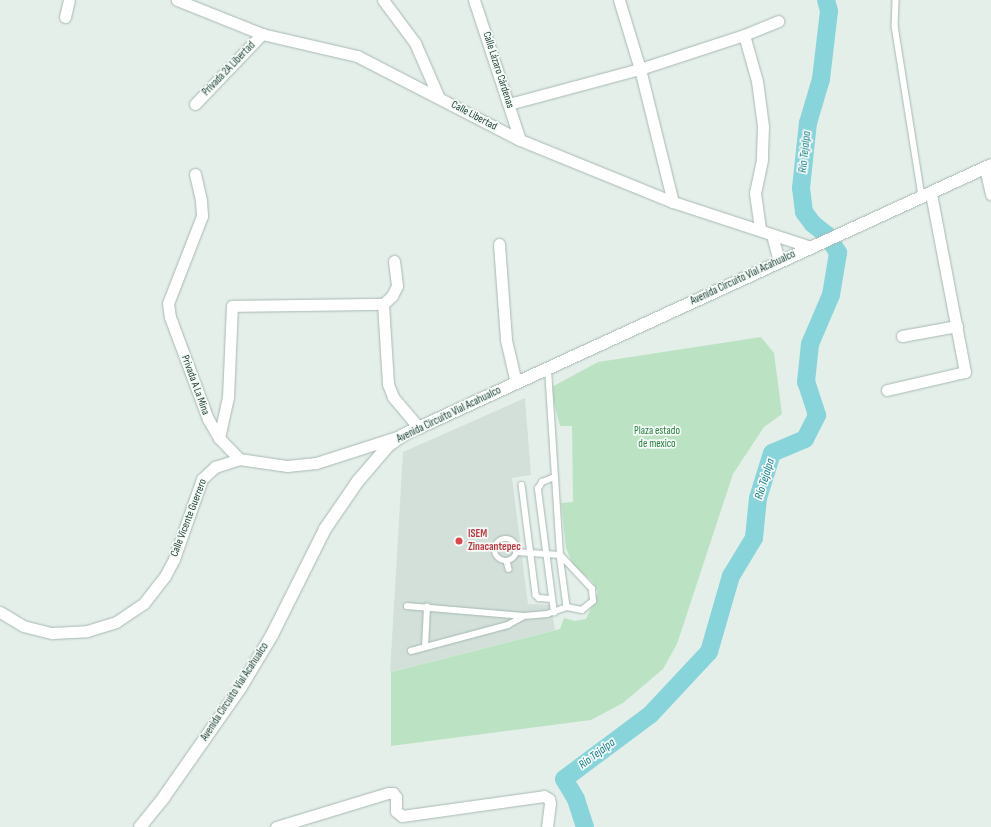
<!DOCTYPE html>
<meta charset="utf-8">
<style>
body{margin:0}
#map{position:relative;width:991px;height:827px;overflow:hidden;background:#e5efea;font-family:"Sofia Sans Condensed",sans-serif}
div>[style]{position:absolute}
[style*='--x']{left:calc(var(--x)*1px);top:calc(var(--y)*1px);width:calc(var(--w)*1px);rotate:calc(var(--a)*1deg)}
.built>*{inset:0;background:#d2e0d9}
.green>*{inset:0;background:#bbe3c3}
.river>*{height:18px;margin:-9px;padding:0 9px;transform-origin:9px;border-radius:9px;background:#87d4da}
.roads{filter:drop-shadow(0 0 1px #a6b8b1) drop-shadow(0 0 1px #a6b8b1)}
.service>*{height:5.5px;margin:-2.75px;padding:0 2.75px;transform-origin:2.75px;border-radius:2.75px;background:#fff}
.service>.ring{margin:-2.75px;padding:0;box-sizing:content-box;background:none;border:5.5px solid #fff;border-radius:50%}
.minor>*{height:11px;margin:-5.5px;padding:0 5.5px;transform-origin:5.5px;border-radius:5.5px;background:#fff}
.tertiary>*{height:12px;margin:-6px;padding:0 6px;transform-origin:6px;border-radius:6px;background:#fff}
.dots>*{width:11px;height:11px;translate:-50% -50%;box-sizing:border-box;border:2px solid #f6fbf8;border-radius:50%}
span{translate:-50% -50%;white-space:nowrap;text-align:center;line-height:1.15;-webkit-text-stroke:3.5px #f6fbf8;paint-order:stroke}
.street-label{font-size:11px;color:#214438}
.park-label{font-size:11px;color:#268042}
.health-label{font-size:11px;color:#be3a42;font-weight:700}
.left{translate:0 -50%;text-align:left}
.water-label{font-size:12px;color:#137e88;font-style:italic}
</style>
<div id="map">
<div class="built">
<i style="clip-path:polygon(525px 398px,531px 475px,512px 478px,528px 604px,551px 605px,555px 630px,390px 672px,403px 452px)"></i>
</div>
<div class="green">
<i style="clip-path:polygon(761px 337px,774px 353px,782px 414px,764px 427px,733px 474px,677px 644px,663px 669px,623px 703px,591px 720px,391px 746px,391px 672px,560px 629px,564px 618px,575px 621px,586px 619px,598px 592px,593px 582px,573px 565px,566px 548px,561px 503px,573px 502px,572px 426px,560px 426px,550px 388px,598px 362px)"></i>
</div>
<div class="river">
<i style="--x:585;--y:827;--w:29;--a:-108"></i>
<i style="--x:576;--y:799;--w:23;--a:-121"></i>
<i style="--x:564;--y:779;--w:107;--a:-36.7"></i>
<i style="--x:650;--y:715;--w:86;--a:-46.9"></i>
<i style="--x:709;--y:652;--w:79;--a:-73.9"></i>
<i style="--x:731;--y:576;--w:44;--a:-58.8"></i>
<i style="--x:754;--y:538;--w:40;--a:-84.3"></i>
<i style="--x:758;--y:498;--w:47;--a:-72.7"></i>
<i style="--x:772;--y:453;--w:36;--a:-23"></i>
<i style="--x:805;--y:439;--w:27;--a:-63"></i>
<i style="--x:817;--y:415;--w:35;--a:-108"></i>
<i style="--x:806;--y:382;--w:38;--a:-84"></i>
<i style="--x:810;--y:344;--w:53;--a:-66.8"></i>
<i style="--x:831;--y:295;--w:43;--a:-80.5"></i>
<i style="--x:838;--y:253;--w:21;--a:-121"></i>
<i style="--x:827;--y:235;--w:18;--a:-142"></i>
<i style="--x:813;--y:224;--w:15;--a:-127"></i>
<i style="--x:804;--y:212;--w:24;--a:-97"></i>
<i style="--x:801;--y:188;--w:65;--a:-83.9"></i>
<i style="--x:808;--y:123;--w:46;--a:-73.5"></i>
<i style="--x:821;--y:79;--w:68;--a:-83.3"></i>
<i style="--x:829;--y:11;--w:11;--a:-105"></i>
</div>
<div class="roads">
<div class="service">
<i style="--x:896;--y:0;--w:26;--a:92"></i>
<i style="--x:895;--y:26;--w:173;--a:81"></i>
<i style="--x:522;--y:485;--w:111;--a:82.7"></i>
<i style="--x:536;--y:595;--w:4;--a:45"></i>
<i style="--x:539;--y:598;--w:12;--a:5"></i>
<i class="ring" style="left:495px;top:539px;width:16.5px;height:16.5px"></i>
<i style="--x:516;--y:552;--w:44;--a:3.9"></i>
<i style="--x:560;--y:555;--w:52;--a:82.3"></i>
<i style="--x:507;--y:561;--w:8;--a:76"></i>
<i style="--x:407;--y:606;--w:117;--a:4.9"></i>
<i style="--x:524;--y:616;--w:23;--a:-5"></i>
<i style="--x:547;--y:614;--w:21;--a:-19"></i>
<i style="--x:567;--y:607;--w:15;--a:11"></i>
<i style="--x:582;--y:610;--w:14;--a:-39"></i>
<i style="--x:593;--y:601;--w:12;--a:-95"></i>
<i style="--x:592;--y:589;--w:47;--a:-133.3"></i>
<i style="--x:560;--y:555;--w:186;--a:-93.7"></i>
<i style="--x:554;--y:613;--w:125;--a:-97.4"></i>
<i style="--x:538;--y:489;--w:8;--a:-60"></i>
<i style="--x:542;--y:482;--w:14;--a:-21"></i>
<i style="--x:425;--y:647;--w:40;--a:-87.1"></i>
<i style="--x:411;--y:651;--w:100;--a:-15"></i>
<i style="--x:508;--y:625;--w:18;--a:-29"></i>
</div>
<div class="minor">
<i style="--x:177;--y:0;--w:92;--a:21.8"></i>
<i style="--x:262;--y:34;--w:98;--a:13"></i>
<i style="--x:357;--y:56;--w:183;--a:27.3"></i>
<i style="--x:520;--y:140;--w:165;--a:22.1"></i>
<i style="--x:673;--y:202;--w:145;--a:18.1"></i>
<i style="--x:383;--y:0;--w:54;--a:53.3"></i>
<i style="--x:415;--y:43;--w:60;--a:66.4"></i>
<i style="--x:474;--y:0;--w:147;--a:71.8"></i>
<i style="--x:619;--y:0;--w:72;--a:73.1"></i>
<i style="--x:640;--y:69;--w:137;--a:76.1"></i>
<i style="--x:65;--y:17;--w:17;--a:-77"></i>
<i style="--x:744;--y:35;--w:48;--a:74.2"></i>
<i style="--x:757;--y:81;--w:45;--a:82.4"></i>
<i style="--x:763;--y:126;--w:34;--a:92"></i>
<i style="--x:762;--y:160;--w:34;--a:102"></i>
<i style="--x:755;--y:193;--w:37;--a:82"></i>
<i style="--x:195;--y:104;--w:97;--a:-46.3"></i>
<i style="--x:509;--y:104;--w:136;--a:-15"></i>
<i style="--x:640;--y:69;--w:109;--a:-18.1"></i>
<i style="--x:744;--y:35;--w:37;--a:-22"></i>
<i style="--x:985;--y:168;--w:27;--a:77"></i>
<i style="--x:195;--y:174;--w:28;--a:77"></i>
<i style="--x:201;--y:201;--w:15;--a:86"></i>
<i style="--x:202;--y:216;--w:93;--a:111.3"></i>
<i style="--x:168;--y:303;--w:14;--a:82"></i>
<i style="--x:170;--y:317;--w:109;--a:69.6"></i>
<i style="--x:208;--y:419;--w:22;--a:60"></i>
<i style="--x:219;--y:438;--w:29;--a:46"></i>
<i style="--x:772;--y:235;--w:27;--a:75"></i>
<i style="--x:499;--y:244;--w:96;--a:85.8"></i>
<i style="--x:506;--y:340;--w:44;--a:76.9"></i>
<i style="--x:394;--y:261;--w:25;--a:83"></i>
<i style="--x:397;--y:286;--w:11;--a:117"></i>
<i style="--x:392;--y:296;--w:12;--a:138"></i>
<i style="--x:383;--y:304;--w:80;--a:86.4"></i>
<i style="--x:388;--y:384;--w:14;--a:69"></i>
<i style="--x:393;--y:397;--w:40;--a:50"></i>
<i style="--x:902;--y:336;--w:56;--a:-10.3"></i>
<i style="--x:887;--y:390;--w:80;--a:-13"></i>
<i style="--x:965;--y:372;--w:182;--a:-100.8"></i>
<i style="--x:219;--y:438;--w:42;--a:-77.6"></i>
<i style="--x:228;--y:397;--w:91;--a:-87.5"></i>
<i style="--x:232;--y:306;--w:151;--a:-0.8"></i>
<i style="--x:0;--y:612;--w:27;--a:31"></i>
<i style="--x:23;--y:626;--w:30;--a:14"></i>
<i style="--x:52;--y:633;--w:35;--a:-3"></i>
<i style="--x:87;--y:631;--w:30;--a:-17"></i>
<i style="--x:116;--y:622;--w:34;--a:-34"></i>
<i style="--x:144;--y:603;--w:34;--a:-52"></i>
<i style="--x:165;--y:576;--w:19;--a:-62"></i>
<i style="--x:174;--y:559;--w:85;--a:-70.7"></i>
<i style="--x:202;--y:479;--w:18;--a:-43"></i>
<i style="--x:215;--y:467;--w:25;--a:-18"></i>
<i style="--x:239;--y:459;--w:49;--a:8.3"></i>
<i style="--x:287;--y:466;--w:29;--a:-6"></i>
<i style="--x:316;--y:463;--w:91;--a:-17.8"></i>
<i style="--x:276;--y:827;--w:117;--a:-16.9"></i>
<i style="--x:388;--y:793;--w:5;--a:0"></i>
<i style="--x:393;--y:793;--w:5;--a:53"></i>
<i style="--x:396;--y:797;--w:14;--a:90"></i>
<i style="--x:396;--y:811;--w:8;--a:40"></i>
<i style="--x:402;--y:816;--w:143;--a:-8"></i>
<i style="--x:544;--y:796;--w:6;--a:31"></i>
<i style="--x:549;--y:799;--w:4;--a:76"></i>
<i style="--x:550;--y:803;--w:24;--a:97"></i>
</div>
<div class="tertiary">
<i style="--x:140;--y:827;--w:38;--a:-51"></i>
<i style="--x:164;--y:797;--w:134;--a:-55"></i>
<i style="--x:241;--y:687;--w:61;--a:-59.2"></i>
<i style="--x:272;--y:635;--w:119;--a:-63.4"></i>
<i style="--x:325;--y:529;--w:58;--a:-55.5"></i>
<i style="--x:358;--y:481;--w:46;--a:-49.4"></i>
<i style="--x:388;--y:446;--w:19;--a:-36"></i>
<i style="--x:403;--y:435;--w:647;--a:-24.66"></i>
</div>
</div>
<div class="dots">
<i style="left:459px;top:541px;background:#e0444e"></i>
</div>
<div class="street-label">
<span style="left:229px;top:69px;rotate:-46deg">Privada 2A Libertad</span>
<span style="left:498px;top:70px;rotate:72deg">Calle Lázaro Cárdenas</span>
<span style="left:474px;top:116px;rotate:28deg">Calle Libertad</span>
<span style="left:743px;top:278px;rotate:-25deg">Avenida Circuito Vial Acahualco</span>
<span style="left:195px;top:385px;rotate:70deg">Privada A La Mina</span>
<span style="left:449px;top:415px;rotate:-26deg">Avenida Circuito Vial Acahualco</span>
<span style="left:189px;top:518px;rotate:-69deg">Calle Vicente Guerrero</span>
<span style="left:235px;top:692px;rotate:-57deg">Avenida Circuito Vial Acahualco</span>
</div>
<div class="park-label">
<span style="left:657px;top:438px">Plaza estado<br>de mexico</span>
</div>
<div class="health-label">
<span class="left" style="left:468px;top:541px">ISEM<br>Zinacantepec</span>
</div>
<div class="water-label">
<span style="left:805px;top:152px;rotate:-84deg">Río Tejalpa</span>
<span style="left:765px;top:479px;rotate:-73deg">Río Tejalpa</span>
<span style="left:597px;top:754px;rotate:-37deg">Río Tejalpa</span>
</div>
</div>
